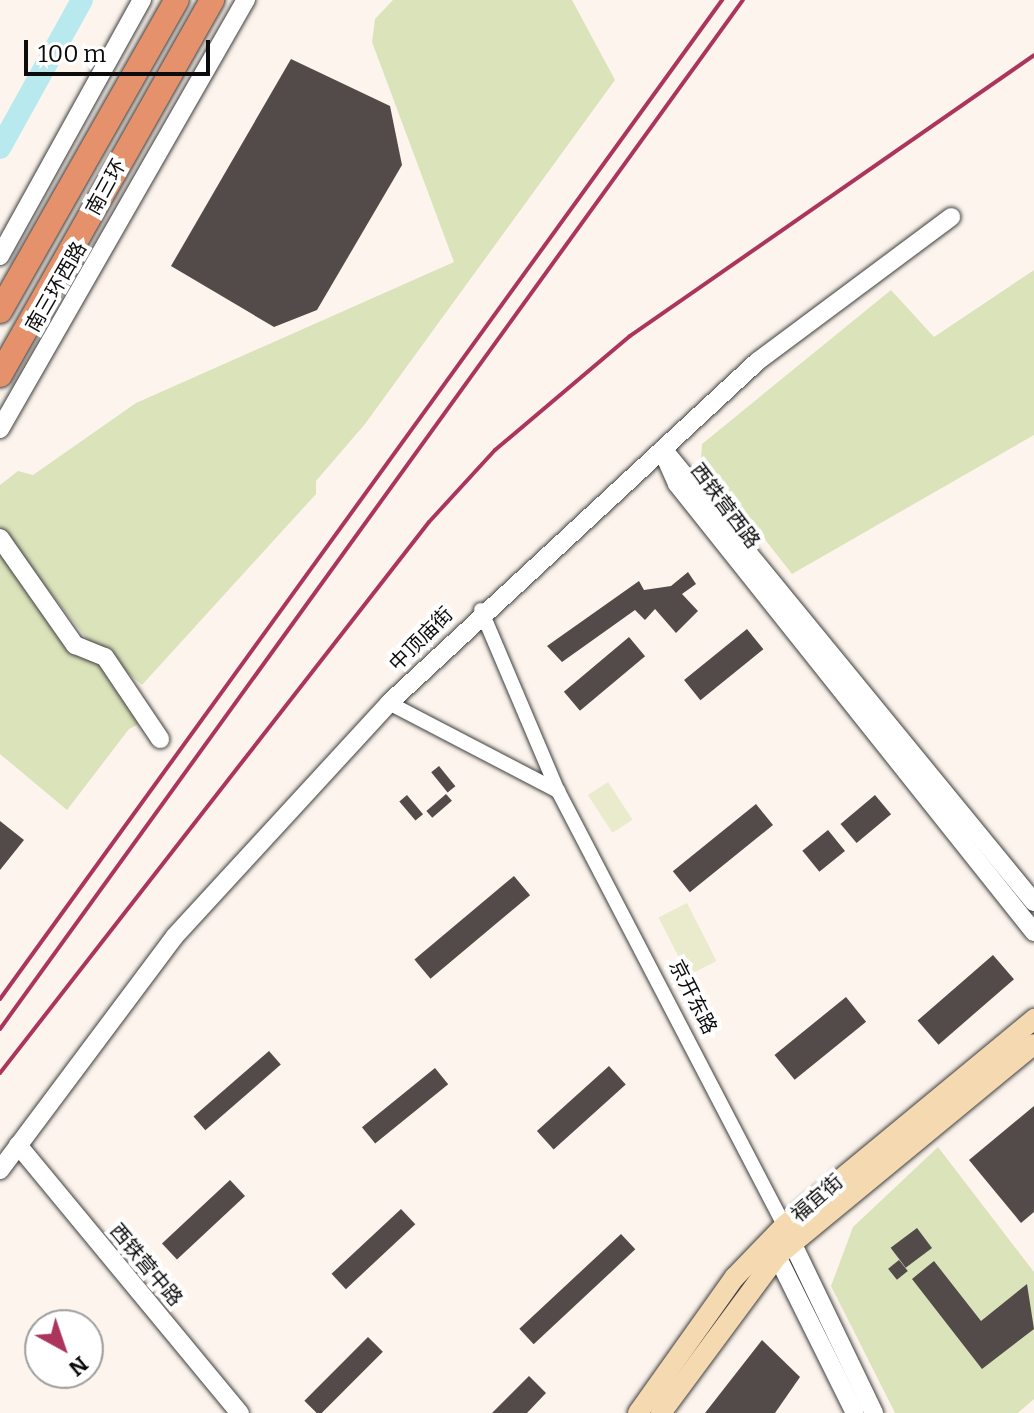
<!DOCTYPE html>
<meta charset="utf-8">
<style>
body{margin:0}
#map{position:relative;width:1034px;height:1413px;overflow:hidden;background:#fdf5ed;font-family:Bitter,"Noto Sans SC",serif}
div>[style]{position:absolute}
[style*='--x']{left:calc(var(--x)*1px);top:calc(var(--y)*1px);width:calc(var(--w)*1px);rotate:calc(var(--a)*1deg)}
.green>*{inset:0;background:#dbe3bb}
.pitch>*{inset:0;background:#e9ebcc;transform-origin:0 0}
.river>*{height:22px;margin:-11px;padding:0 11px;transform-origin:11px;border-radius:11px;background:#b8e9ee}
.building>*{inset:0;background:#534b4a;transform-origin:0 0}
.roads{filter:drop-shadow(0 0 2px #3f3f3f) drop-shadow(0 0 2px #3f3f3f)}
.minor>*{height:14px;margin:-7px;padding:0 7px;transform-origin:7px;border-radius:7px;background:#fff}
.tertiary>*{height:18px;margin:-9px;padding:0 9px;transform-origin:9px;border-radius:9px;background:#fff}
.secondary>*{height:20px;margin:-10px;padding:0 10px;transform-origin:10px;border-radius:10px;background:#f5d9b0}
.trunk>*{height:24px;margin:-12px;padding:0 12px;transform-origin:12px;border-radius:12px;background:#e5926c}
.rail>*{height:4px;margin:-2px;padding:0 2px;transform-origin:2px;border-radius:2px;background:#ab355d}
span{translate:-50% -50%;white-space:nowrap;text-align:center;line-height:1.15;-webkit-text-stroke:8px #fff;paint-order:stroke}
.street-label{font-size:20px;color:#0c0c0c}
.north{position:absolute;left:24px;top:1309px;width:80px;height:80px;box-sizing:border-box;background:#fff;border:2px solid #9e9e9e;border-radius:50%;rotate:140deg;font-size:22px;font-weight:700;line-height:32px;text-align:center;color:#0c0c0c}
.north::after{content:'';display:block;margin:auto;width:28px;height:36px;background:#ab355d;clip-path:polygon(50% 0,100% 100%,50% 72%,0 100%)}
.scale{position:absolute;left:24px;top:40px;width:186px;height:36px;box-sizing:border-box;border:4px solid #0c0c0c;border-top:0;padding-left:10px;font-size:24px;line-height:28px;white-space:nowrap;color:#0c0c0c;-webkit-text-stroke:6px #fff;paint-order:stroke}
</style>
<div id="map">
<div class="green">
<i style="clip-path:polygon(393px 0,572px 0,615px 80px,365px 424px,316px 481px,316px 494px,142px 685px,87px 639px,0 529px,0 485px,18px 471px,33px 475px,136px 403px,454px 262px,372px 42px,375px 19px)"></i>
<i style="clip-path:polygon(1034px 270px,1034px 435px,792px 574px,701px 458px,702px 444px,891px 290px,934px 337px)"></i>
<i style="clip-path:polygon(0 549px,69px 645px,103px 662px,143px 722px,129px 729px,67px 810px,0 754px)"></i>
<i style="clip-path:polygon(938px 1147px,1034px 1272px,1034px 1399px,1018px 1413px,895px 1413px,831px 1286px,853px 1227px)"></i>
</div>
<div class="pitch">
<i style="left:608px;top:782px;width:45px;height:24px;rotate:57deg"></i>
<i style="left:687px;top:903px;width:65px;height:32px;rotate:63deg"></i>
</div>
<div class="river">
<i style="--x:0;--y:148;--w:169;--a:-61"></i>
</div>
<div class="building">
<i style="clip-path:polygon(291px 59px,390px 106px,402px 165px,317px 310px,274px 327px,171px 266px)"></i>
<i style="clip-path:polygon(688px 572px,696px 584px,682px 594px,698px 611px,676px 633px,655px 609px,645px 620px,635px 610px,562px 662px,547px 646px,639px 581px,644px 590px,671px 586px)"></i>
<i style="left:747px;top:629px;width:26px;height:81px;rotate:51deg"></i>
<i style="left:629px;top:637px;width:25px;height:85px;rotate:50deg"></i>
<i style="left:439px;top:766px;width:26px;height:10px;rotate:51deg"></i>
<i style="left:446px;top:794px;width:9px;height:26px;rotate:49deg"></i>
<i style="left:407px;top:795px;width:25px;height:10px;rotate:50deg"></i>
<i style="left:875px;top:795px;width:25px;height:45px;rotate:50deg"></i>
<i style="left:756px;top:804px;width:27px;height:107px;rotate:51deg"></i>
<i style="clip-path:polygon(0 821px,24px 840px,0 870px)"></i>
<i style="left:828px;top:830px;width:27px;height:33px;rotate:51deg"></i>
<i style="left:514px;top:876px;width:25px;height:130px;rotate:50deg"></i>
<i style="left:993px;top:955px;width:32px;height:100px;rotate:49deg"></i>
<i style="left:846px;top:997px;width:32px;height:92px;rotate:51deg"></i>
<i style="left:269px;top:1051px;width:18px;height:100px;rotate:49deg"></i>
<i style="left:609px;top:1066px;width:25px;height:97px;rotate:48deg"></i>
<i style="left:435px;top:1068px;width:21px;height:94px;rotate:51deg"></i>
<i style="clip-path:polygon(1034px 1106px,1034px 1212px,1021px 1223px,969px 1160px)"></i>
<i style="left:230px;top:1180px;width:22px;height:93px;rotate:47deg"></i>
<i style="left:401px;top:1209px;width:21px;height:95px;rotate:47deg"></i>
<i style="left:917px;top:1228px;width:25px;height:33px;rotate:53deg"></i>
<i style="left:621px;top:1234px;width:21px;height:139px;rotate:47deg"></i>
<i style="left:899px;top:1260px;width:14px;height:14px;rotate:51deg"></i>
<i style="clip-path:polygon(934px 1261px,981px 1321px,1027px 1284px,1034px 1329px,982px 1369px,912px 1279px)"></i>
<i style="left:368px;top:1337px;width:21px;height:90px;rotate:45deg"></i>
<i style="clip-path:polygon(762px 1340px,800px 1377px,775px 1413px,705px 1413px)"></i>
<i style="clip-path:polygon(529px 1376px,546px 1393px,527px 1413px,492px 1413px)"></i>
</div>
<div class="roads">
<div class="minor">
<i style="--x:481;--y:610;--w:197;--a:67"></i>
<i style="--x:558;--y:791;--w:490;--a:62.5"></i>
<i style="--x:389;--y:703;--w:191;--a:27.5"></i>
</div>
<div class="tertiary">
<i style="--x:0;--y:256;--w:293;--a:-61"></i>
<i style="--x:0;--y:429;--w:495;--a:-60.2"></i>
<i style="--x:662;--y:450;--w:37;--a:66"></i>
<i style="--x:677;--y:484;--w:573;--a:51.45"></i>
<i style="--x:667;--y:454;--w:579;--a:50.68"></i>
<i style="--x:0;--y:538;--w:131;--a:55"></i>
<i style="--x:75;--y:645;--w:32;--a:22"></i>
<i style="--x:105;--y:657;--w:99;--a:56.1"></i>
<i style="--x:18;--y:1145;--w:348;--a:50.4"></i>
<i style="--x:0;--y:1170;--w:292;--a:-53.2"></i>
<i style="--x:175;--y:936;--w:316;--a:-47.4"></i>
<i style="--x:389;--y:703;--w:503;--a:-42.83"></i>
<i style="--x:758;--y:361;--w:241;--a:-36.7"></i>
<i style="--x:787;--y:1232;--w:201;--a:64.3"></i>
<i style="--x:780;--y:1242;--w:14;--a:102"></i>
<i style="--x:777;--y:1256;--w:175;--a:63.6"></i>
</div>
<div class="secondary">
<i style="--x:638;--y:1413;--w:166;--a:-54.6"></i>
<i style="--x:734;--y:1278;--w:72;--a:-46.1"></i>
<i style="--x:784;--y:1226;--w:325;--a:-39.6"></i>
<i style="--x:661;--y:1413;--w:195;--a:-53.5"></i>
<i style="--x:777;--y:1256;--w:333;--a:-39.5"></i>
</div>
<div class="trunk">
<i style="--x:0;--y:311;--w:358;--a:-60.4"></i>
<i style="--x:0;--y:375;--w:431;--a:-60.5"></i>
</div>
</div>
<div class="rail">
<i style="--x:0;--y:999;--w:1233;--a:-54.14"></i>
<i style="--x:0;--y:1029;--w:1269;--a:-54.17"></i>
<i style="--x:0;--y:1073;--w:698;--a:-52.1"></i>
<i style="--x:429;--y:522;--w:98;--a:-47.5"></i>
<i style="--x:495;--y:450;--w:177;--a:-40.2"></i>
<i style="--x:630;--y:336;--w:492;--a:-34.8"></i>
</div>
<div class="street-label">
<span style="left:106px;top:187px;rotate:-61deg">南三环</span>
<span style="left:56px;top:287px;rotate:-60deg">南三环西路</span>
<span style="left:725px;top:506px;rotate:53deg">西铁营西路</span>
<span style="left:421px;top:639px;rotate:-45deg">中顶庙街</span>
<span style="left:693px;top:997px;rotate:63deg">京开东路</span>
<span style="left:817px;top:1198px;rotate:-41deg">福宜街</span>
<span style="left:146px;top:1265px;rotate:50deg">西铁营中路</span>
</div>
<div class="north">N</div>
<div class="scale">100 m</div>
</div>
